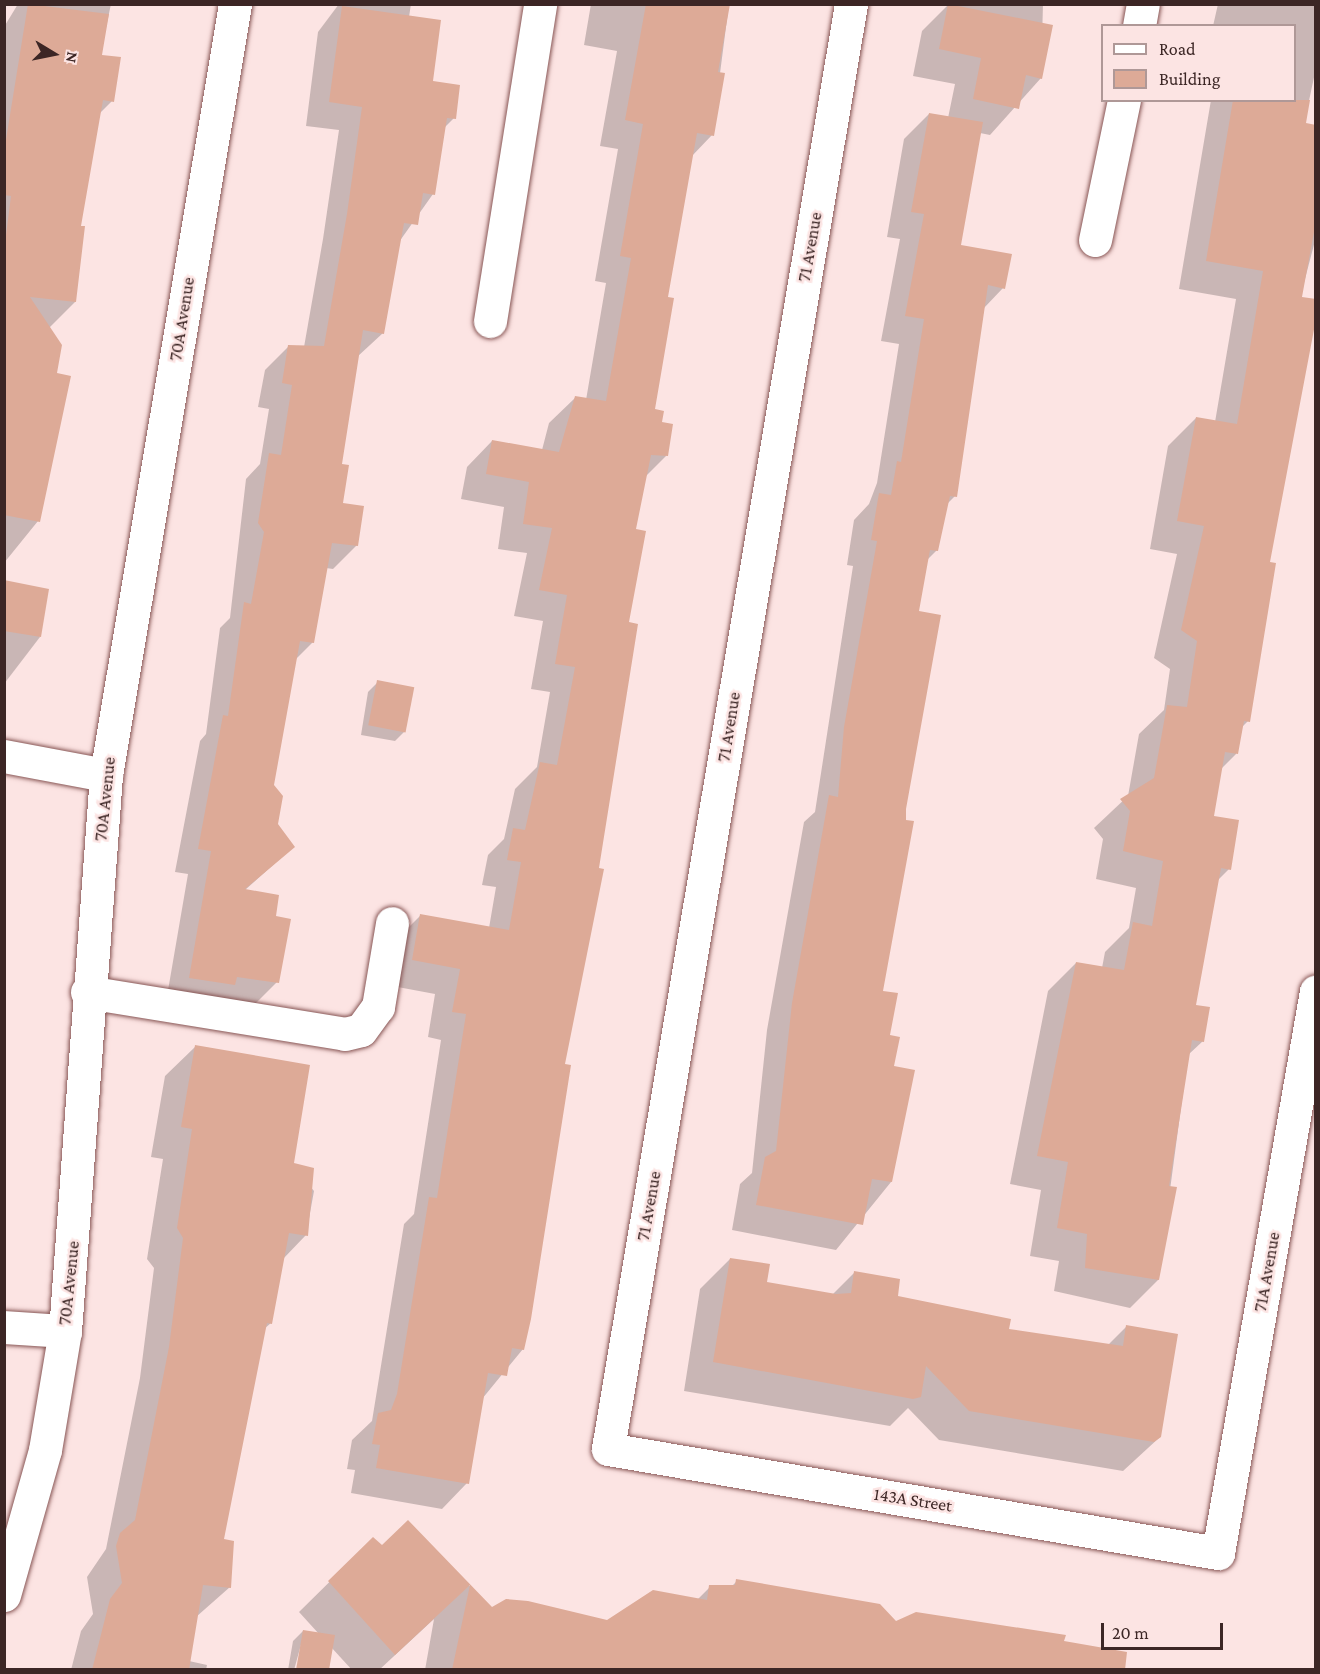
<!DOCTYPE html>
<style>
body{margin:0}
#map{position:relative;width:1320px;height:1674px;overflow:hidden;background:#fce4e3;font-family:"Crimson Pro",serif}
div>[style]{position:absolute}
[style*='--x']{left:calc(var(--x)*1px);top:calc(var(--y)*1px);width:calc(var(--w)*1px);rotate:calc(var(--a)*1deg)}
.shadow>*{inset:0;background:#0003}
.building>*{inset:0;background:#ddaa97;transform-origin:0 0}
.roads{filter:drop-shadow(0 0 2px #885655) drop-shadow(0 0 2px #885655)}
.minor>*{height:33px;margin:-16.5px;padding:0 16.5px;transform-origin:16.5px;border-radius:16.5px;background:#fff}
span{translate:-50% -50%;white-space:nowrap;text-align:center;line-height:1.15;-webkit-text-stroke:5px #fce4e3;paint-order:stroke}
.street-label{font-size:18px;color:#3c2625}
.frame{position:absolute;inset:0;border:6px solid #3c2625;pointer-events:none}
.legend{position:absolute;left:1101px;top:24px;width:195px;height:78px;box-sizing:border-box;background:#fce4e3;border:2px solid #af9897;margin:0;padding:8px 10px;list-style:none;font-size:18px;color:#3c2625}
.legend li{display:flex;align-items:center;gap:12px;height:30px}
.legend b{width:30px;border:2px solid #af9897}
.north{position:absolute;left:24px;top:24px;width:60px;height:60px;-webkit-text-stroke:4px #fce4e3;paint-order:stroke;rotate:100deg;font-size:16px;font-weight:700;line-height:24px;text-align:center;color:#3c2625}
.north::after{content:'';display:block;margin:auto;width:21px;height:27px;background:#3c2625;clip-path:polygon(50% 0,100% 100%,50% 72%,0 100%)}
.scale{position:absolute;left:1101px;top:1623px;width:122px;height:27px;box-sizing:border-box;border:3px solid #3c2625;border-top:0;padding-left:8px;font-size:18px;line-height:21px;white-space:nowrap;color:#3c2625;-webkit-text-stroke:4px #fce4e3;paint-order:stroke}
</style>
<div id="map">
<div class="shadow">
<i style="clip-path:polygon(18px 4px,111px 4px,100px 56px,112px 101px,99px 114px,79px 227px,75px 302px,49px 328px,55px 374px,38px 521px,4px 563px,4px 27px)"></i>
<i style="clip-path:polygon(339px 4px,411px 4px,409px 17px,431px 82px,454px 118px,444px 128px,433px 194px,399px 242px,383px 333px,357px 357px,341px 465px,341px 504px,357px 545px,333px 569px,326px 568px,313px 642px,295px 660px,272px 786px,276px 825px,293px 847px,245px 890px,274px 917px,277px 982px,253px 1006px,166px 1002px,188px 874px,175px 872px,200px 741px,206px 734px,220px 628px,230px 618px,246px 479px,260px 464px,269px 409px,258px 407px,265px 370px,289px 346px,304px 347px,323px 239px,339px 130px,306px 126px,318px 32px)"></i>
<i style="clip-path:polygon(591px 4px,729px 4px,712px 135px,691px 157px,666px 298px,653px 410px,666px 456px,645px 477px,634px 530px,627px 624px,523px 1349px,482px 1399px,467px 1483px,442px 1509px,351px 1493px,355px 1470px,347px 1469px,352px 1440px,372px 1421px,404px 1224px,414px 1214px,441px 1040px,428px 1037px,435px 994px,387px 985px,395px 941px,420px 916px,489px 928px,496px 887px,482px 885px,488px 855px,504px 839px,515px 789px,537px 767px,550px 692px,531px 689px,543px 621px,514px 616px,527px 553px,498px 549px,504px 507px,461px 499px,467px 467px,492px 441px,542px 450px,549px 423px,575px 398px,586px 400px,606px 283px,595px 281px,618px 149px,600px 146px,617px 51px,584px 45px)"></i>
<i style="clip-path:polygon(949px 4px,1043px 4px,1041px 78px,990px 135px,980px 133px,960px 246px,1003px 288px,984px 308px,955px 496px,946px 505px,937px 550px,927px 560px,918px 613px,905px 809px,881px 993px,893px 1067px,891px 1182px,836px 1250px,732px 1230px,740px 1184px,752px 1173px,767px 1030px,804px 822px,815px 812px,853px 566px,847px 565px,854px 520px,869px 504px,877px 483px,899px 344px,881px 341px,900px 239px,887px 237px,904px 139px,929px 114px,948px 118px,955px 84px,913px 76px,922px 31px)"></i>
<i style="clip-path:polygon(1218px 4px,1316px 4px,1316px 68px,1304px 124px,1316px 126px,1316px 237px,1300px 298px,1248px 721px,1241px 728px,1236px 754px,1221px 769px,1212px 817px,1229px 869px,1217px 881px,1195px 1006px,1203px 1041px,1188px 1055px,1158px 1280px,1130px 1308px,1054px 1291px,1059px 1261px,1030px 1256px,1041px 1190px,1010px 1184px,1048px 991px,1076px 963px,1102px 968px,1105px 952px,1129px 928px,1136px 888px,1096px 879px,1103px 839px,1094px 828px,1128px 796px,1139px 734px,1164px 710px,1170px 669px,1154px 658px,1177px 554px,1150px 549px,1168px 446px,1196px 418px,1215px 422px,1236px 299px,1179px 289px,1211px 100px,1294px 100px,1294px 26px,1213px 26px)"></i>
<i style="clip-path:polygon(4px 587px,40px 637px,4px 684px)"></i>
<i style="clip-path:polygon(378px 682px,405px 731px,395px 741px,361px 735px,368px 692px)"></i>
<i style="clip-path:polygon(195px 1047px,314px 1191px,306px 1235px,283px 1259px,271px 1323px,264px 1329px,223px 1541px,230px 1587px,196px 1617px,189px 1661px,207px 1665px,206px 1670px,71px 1670px,81px 1631px,93px 1614px,87px 1577px,106px 1549px,140px 1378px,154px 1268px,147px 1259px,163px 1159px,151px 1157px,165px 1076px)"></i>
<i style="clip-path:polygon(730px 1259px,765px 1284px,832px 1295px,854px 1273px,896px 1297px,1007px 1330px,1108px 1345px,1126px 1327px,1160px 1437px,1123px 1471px,939px 1440px,908px 1408px,890px 1426px,684px 1391px,700px 1289px)"></i>
<i style="clip-path:polygon(408px 1522px,492px 1609px,608px 1622px,697px 1600px,710px 1587px,731px 1587px,737px 1581px,896px 1623px,1063px 1643px,1111px 1670px,425px 1670px,434px 1619px,379px 1670px,352px 1670px,331px 1647px,302px 1641px,294px 1670px,288px 1670px,293px 1641px,303px 1631px,319px 1634px,299px 1612px,373px 1539px,381px 1547px)"></i>
</div>
<div class="building">
<i style="clip-path:polygon(28px 4px,109px 14px,102px 55px,121px 57px,114px 102px,103px 100px,81px 226px,85px 226px,76px 302px,30px 297px,62px 345px,57px 373px,71px 376px,40px 522px,4px 515px,4px 251px,11px 196px,4px 195px,4px 152px)"></i>
<i style="clip-path:polygon(646px 4px,730px 4px,718px 72px,725px 73px,714px 136px,697px 133px,668px 297px,674px 298px,655px 409px,664px 411px,662px 422px,673px 424px,668px 456px,651px 455px,636px 529px,646px 531px,629px 622px,638px 624px,599px 868px,604px 869px,565px 1064px,571px 1065px,531px 1319px,524px 1350px,512px 1348px,507px 1376px,488px 1373px,469px 1484px,376px 1468px,380px 1445px,372px 1444px,378px 1413px,391px 1410px,397px 1394px,429px 1197px,437px 1198px,466px 1014px,452px 1012px,460px 969px,412px 960px,420px 914px,509px 930px,521px 862px,507px 860px,513px 828px,525px 830px,540px 762px,557px 765px,575px 667px,555px 664px,567px 595px,539px 590px,552px 528px,523px 524px,529px 482px,486px 474px,492px 440px,559px 452px,575px 396px,606px 401px,631px 258px,620px 256px,643px 124px,625px 120px)"></i>
<i style="clip-path:polygon(948px 4px,1053px 25px,1042px 79px,1026px 75px,1019px 109px,973px 99px,981px 58px,939px 49px)"></i>
<i style="clip-path:polygon(342px 6px,441px 20px,433px 81px,460px 85px,456px 119px,447px 118px,435px 195px,423px 193px,418px 225px,404px 223px,384px 334px,363px 330px,342px 464px,349px 465px,343px 503px,364px 506px,358px 546px,332px 543px,314px 643px,300px 641px,274px 785px,283px 796px,278px 824px,295px 847px,245px 889px,279px 895px,276px 916px,291px 919px,279px 983px,237px 977px,235px 985px,189px 978px,211px 851px,198px 849px,223px 715px,228px 716px,244px 602px,251px 604px,264px 532px,258px 523px,269px 453px,281px 455px,292px 385px,282px 383px,288px 345px,324px 346px,347px 214px,362px 107px,329px 102px)"></i>
<i style="clip-path:polygon(1233px 100px,1310px 100px,1306px 123px,1316px 125px,1316px 221px,1302px 297px,1316px 299px,1316px 319px,1270px 562px,1276px 563px,1250px 722px,1244px 721px,1238px 754px,1225px 752px,1214px 816px,1239px 820px,1231px 870px,1221px 868px,1196px 1005px,1210px 1007px,1204px 1042px,1192px 1040px,1169px 1186px,1177px 1187px,1159px 1280px,1085px 1268px,1087px 1234px,1057px 1228px,1068px 1162px,1037px 1156px,1076px 962px,1124px 970px,1133px 922px,1152px 926px,1163px 861px,1123px 851px,1130px 811px,1120px 799px,1154px 778px,1167px 705px,1187px 707px,1197px 641px,1181px 630px,1204px 526px,1177px 521px,1196px 417px,1237px 424px,1263px 271px,1206px 261px)"></i>
<i style="clip-path:polygon(929px 113px,983px 122px,961px 245px,1012px 254px,1005px 289px,988px 285px,957px 497px,950px 496px,938px 551px,930px 550px,919px 611px,941px 615px,906px 809px,906px 820px,914px 821px,883px 991px,898px 993px,890px 1035px,900px 1037px,894px 1066px,915px 1070px,892px 1182px,872px 1179px,863px 1225px,756px 1205px,765px 1157px,776px 1151px,792px 1003px,829px 795px,838px 797px,844px 727px,877px 541px,871px 540px,879px 493px,891px 495px,897px 461px,901px 462px,924px 319px,905px 316px,924px 214px,911px 212px)"></i>
<i style="clip-path:polygon(4px 580px,49px 589px,41px 637px,4px 631px)"></i>
<i style="left:377px;top:680px;width:38px;height:46px;rotate:11deg"></i>
<i style="clip-path:polygon(195px 1045px,310px 1065px,294px 1163px,314px 1168px,308px 1236px,289px 1233px,272px 1324px,267px 1323px,224px 1539px,234px 1541px,231px 1588px,203px 1585px,189px 1670px,92px 1670px,110px 1599px,122px 1583px,116px 1546px,120px 1533px,135px 1520px,169px 1347px,183px 1238px,177px 1228px,192px 1129px,181px 1127px)"></i>
<i style="clip-path:polygon(730px 1258px,770px 1264px,767px 1282px,836px 1294px,851px 1293px,854px 1271px,900px 1279px,898px 1296px,1011px 1319px,1009px 1329px,1123px 1346px,1126px 1325px,1178px 1334px,1161px 1437px,1154px 1442px,969px 1411px,926px 1366px,921px 1397px,913px 1399px,713px 1362px)"></i>
<i style="clip-path:polygon(408px 1520px,492px 1607px,506px 1599px,528px 1601px,607px 1620px,653px 1590px,707px 1600px,709px 1585px,735px 1585px,736px 1579px,880px 1604px,896px 1621px,916px 1612px,1066px 1635px,1064px 1641px,1127px 1652px,1125px 1670px,452px 1670px,470px 1585px,395px 1655px,328px 1581px,373px 1537px,382px 1545px)"></i>
<i style="clip-path:polygon(303px 1630px,335px 1635px,329px 1670px,296px 1670px)"></i>
</div>
<div class="roads">
<div class="minor">
<i style="--x:851;--y:4;--w:1465;--a:99.55"></i>
<i style="--x:608;--y:1449;--w:619;--a:9.68"></i>
<i style="--x:1218;--y:1553;--w:570;--a:-80.11"></i>
<i style="--x:1139;--y:26;--w:22;--a:-80"></i>
<i style="--x:1095;--y:240;--w:143;--a:-78.3"></i>
<i style="--x:490;--y:321;--w:321;--a:-81"></i>
<i style="--x:4;--y:756;--w:104;--a:10.6"></i>
<i style="--x:87;--y:992;--w:261;--a:9.2"></i>
<i style="--x:345;--y:1034;--w:16;--a:-14"></i>
<i style="--x:361;--y:1030;--w:29;--a:-54"></i>
<i style="--x:378;--y:1007;--w:85;--a:-80.5"></i>
<i style="--x:4;--y:1327;--w:61;--a:3.8"></i>
<i style="--x:4;--y:1595;--w:151;--a:-74.2"></i>
<i style="--x:45;--y:1450;--w:121;--a:-80.5"></i>
<i style="--x:65;--y:1331;--w:558;--a:-85.78"></i>
<i style="--x:106;--y:775;--w:782;--a:-80.5"></i>
</div>
</div>
<div class="street-label">
<span style="left:810px;top:247px;rotate:-80deg">71 Avenue</span>
<span style="left:182px;top:319px;rotate:-81deg">70A Avenue</span>
<span style="left:729px;top:727px;rotate:-81deg">71 Avenue</span>
<span style="left:105px;top:799px;rotate:-84deg">70A Avenue</span>
<span style="left:649px;top:1206px;rotate:-80deg">71 Avenue</span>
<span style="left:1267px;top:1272px;rotate:-80deg">71A Avenue</span>
<span style="left:69px;top:1283px;rotate:-84deg">70A Avenue</span>
<span style="left:913px;top:1500px;rotate:9deg">143A Street</span>
</div>
<div class="frame"></div>
<ul class="legend">
<li><b style="height:8px;background:#fff"></b>Road</li>
<li><b style="height:16px;background:#ddaa97"></b>Building</li>
</ul>
<div class="north">N</div>
<div class="scale">20 m</div>
</div>
